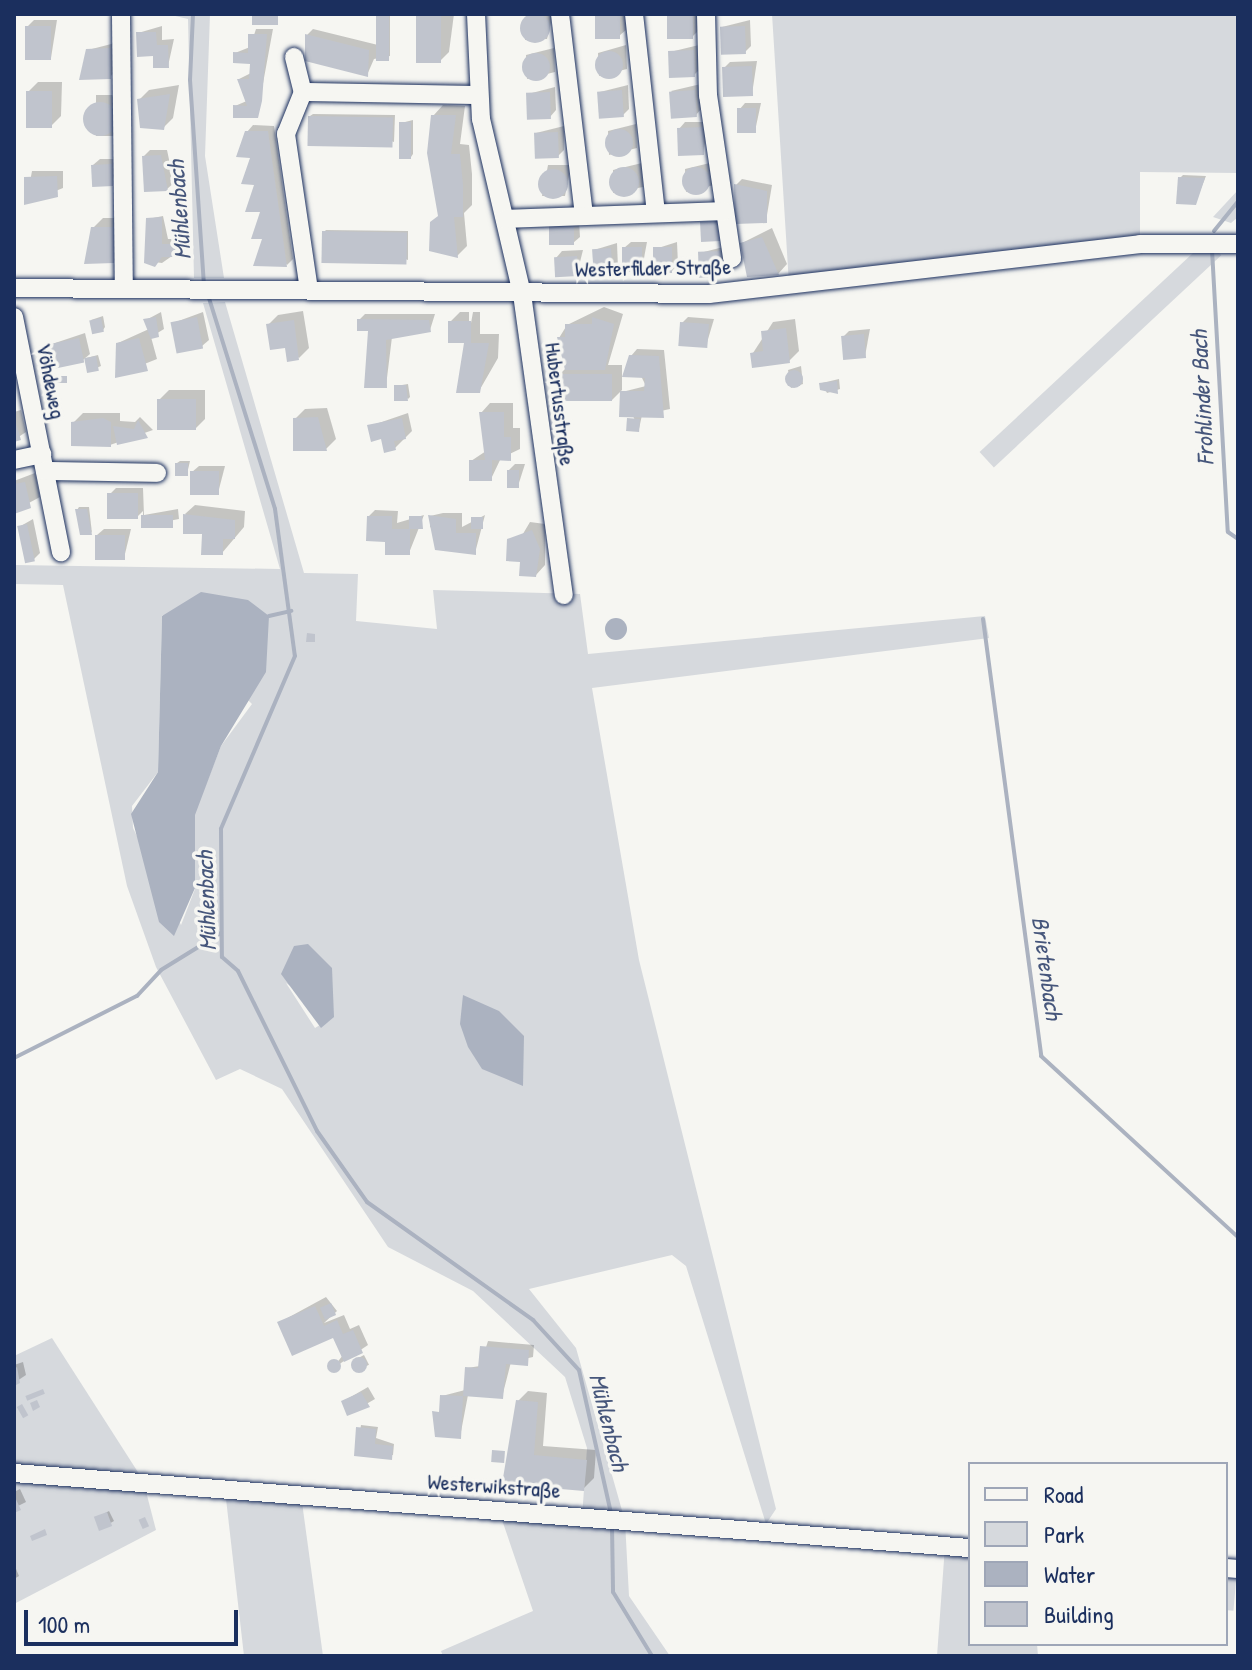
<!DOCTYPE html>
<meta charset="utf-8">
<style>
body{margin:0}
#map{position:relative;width:1252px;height:1670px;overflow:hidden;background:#f6f6f2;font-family:"Patrick Hand",sans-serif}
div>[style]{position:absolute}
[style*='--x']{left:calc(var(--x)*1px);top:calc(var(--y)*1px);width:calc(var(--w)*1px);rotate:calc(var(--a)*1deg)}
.green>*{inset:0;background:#d6d9dd;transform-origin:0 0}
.water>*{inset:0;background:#abb2c0}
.round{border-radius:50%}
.shadow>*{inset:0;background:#0003;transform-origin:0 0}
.stream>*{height:4px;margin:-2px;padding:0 2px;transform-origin:2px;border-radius:2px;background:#abb2c0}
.building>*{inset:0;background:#c0c4cd;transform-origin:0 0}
.roads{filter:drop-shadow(0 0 2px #1b2f5e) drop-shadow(0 0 2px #1b2f5e)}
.minor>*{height:18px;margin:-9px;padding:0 9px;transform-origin:9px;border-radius:9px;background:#f6f6f2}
span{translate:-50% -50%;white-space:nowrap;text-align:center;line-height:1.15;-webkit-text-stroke:7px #f6f6f2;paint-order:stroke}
.street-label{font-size:22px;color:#1b2f5e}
.water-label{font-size:24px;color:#46567b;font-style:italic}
.frame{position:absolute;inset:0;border:16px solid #1b2f5e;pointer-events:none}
.legend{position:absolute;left:968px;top:1462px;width:260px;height:184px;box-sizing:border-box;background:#f6f6f2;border:2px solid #9ea6b7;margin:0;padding:10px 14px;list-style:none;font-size:24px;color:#1b2f5e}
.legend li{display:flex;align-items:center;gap:16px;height:40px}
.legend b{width:40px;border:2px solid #9ea6b7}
.scale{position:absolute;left:24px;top:1610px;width:214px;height:36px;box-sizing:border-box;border:4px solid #1b2f5e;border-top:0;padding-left:10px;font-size:24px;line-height:28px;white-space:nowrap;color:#1b2f5e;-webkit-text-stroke:6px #f6f6f2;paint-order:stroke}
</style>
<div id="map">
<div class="green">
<i style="clip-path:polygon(167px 14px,210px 14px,205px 156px,224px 278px,194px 278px,188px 19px)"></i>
<i style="clip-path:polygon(772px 14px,1238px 14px,1238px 173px,1140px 172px,1140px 244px,789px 284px)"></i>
<i style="clip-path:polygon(1238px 190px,1238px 217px,1231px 223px,1213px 217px)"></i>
<i style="left:1207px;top:240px;width:21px;height:311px;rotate:47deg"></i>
<i style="clip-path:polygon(evenodd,225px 302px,304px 573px,358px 574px,356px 621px,437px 629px,433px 590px,580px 594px,588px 654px,985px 616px,989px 638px,592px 688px,639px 960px,776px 1509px,766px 1524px,686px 1266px,672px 1255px,529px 1289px,576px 1348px,625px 1521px,629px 1596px,670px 1656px,443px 1656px,441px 1651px,533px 1611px,499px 1511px,582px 1517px,587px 1448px,565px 1377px,473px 1291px,388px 1247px,282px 1089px,240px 1069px,216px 1080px,156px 967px,127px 886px,63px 585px,14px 584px,14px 565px,280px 569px,203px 303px,225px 302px,162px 615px,252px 704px,221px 746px,194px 815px,195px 889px,181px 925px,133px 828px,132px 806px,158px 772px,162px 615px,225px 302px,286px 983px,333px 1017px,315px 1028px,286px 983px)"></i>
<i style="clip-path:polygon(52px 1338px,143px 1480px,156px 1530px,14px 1604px,14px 1356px)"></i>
<i style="clip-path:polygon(225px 1490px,301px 1495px,323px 1656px,244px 1656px)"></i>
<i style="clip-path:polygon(970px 1544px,970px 1644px,1037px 1644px,1038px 1656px,937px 1656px,945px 1546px)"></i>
<i style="left:1226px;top:1558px;width:12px;height:52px;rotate:5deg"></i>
</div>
<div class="water">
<i style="clip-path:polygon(201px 592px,248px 600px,269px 616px,266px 672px,221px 746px,195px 815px,195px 888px,174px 936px,159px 922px,131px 814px,158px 772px,162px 616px)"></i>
<i class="round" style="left:605px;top:618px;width:22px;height:22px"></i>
<i style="clip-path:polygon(308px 944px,332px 968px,334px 1017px,321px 1028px,281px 974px,294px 946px)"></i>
<i style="clip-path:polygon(463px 995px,499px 1011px,524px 1036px,523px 1086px,482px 1069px,468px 1047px,460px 1024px)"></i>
</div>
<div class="shadow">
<i style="clip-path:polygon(378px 14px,390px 14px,390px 56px,374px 59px,367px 75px,307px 35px,313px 29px,378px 45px)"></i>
<i style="clip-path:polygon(416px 14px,454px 14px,449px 52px,439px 62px)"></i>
<i style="clip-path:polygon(553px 14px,547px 39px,525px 40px,526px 14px)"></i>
<i style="clip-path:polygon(597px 14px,626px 14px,626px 30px,619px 36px)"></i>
<i style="clip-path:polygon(669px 14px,699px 14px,699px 30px,693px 36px)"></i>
<i style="clip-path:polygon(34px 20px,57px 20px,51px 58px,27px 27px)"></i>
<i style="clip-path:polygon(750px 20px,751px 46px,745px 52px,722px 27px)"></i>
<i style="clip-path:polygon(162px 26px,162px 40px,174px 39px,168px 66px,138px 33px)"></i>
<i style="clip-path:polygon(256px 29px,273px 29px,257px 116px,235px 106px,249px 100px,239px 79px,251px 73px,252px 62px,235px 53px,250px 47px)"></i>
<i style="clip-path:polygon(115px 43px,116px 70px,110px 77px,88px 50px)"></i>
<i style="clip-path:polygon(626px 45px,627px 69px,599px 76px,598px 53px)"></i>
<i style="clip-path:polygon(699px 45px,700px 69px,694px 75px,670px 52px)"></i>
<i style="clip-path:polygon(554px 48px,555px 72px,527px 79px,526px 55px)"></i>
<i style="clip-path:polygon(757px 61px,752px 94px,724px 68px,730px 62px)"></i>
<i style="clip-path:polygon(38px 82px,62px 82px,61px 116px,51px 126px,28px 92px)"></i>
<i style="clip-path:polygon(701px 84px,702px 108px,696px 115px,671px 91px)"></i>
<i style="clip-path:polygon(179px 85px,173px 118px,163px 128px,139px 100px,149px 90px)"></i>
<i style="clip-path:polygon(628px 85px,629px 109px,623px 115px,600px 92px)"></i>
<i style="clip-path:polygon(555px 87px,556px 110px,550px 117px,528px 94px)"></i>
<i style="left:96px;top:95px;width:21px;height:41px"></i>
<i style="clip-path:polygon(745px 103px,761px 103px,755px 131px,739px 110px)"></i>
<i style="clip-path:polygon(443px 105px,465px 106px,460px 144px,469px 145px,472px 174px,472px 205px,464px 213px,467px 246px,457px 256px,440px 214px,433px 116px)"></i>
<i style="clip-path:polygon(313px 114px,395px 115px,394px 142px,310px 116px)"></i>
<i style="clip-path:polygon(413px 120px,413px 154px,411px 157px,401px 123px)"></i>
<i style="clip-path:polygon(685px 122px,709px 122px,703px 153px,679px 129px)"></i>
<i style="clip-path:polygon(636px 124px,637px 148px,609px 155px,608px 131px)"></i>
<i style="clip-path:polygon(253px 125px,274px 126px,293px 259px,287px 265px,265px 238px,247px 132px)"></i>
<i style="clip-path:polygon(564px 126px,564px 150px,558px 156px,536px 133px)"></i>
<i style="clip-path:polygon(150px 150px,167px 150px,174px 183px,167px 189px,144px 156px)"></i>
<i style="clip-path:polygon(100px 159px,118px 159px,112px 184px,93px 165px)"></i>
<i style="clip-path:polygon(714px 162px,714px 185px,686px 192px,685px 169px)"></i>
<i style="clip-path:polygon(642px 163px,643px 187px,613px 193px,613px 170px)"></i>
<i style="clip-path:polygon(548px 165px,571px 165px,565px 196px,542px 196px)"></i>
<i style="clip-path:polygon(32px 171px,63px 171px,63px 188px,26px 203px)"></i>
<i style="clip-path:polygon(1183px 175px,1206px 176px,1195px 203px,1180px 178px)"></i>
<i style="clip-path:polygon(742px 179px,772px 185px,766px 221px,736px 185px)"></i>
<i style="clip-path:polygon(163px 216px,168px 239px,182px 239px,182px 249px,162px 263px,146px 261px,148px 219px)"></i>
<i style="clip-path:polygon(103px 218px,123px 218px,124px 251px,114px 261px,93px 228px)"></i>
<i style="clip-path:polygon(558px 221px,579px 221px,580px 237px,573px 243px,551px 228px)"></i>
<i style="clip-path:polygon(772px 228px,787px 264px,778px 274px,742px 243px)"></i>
<i style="clip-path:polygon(326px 230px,408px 231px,408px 260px,324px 232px)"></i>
<i style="clip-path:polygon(631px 242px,647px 242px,642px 269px,624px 248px)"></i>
<i style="clip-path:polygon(677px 242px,678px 264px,672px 271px,655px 249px)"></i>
<i style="clip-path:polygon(617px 243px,618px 268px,612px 274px,594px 250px)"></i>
<i style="clip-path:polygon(727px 246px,728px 268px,721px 275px,700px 253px)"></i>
<i style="clip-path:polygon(583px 250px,577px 274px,556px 258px,562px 251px)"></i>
<i style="clip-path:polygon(604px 307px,623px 314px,608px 365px,622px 365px,622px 390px,612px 400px,559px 375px,566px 368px,559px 338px,567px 325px)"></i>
<i style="clip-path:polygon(303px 311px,309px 348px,299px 358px,268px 325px,278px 315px)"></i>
<i style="clip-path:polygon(161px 312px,164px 329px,151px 337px,157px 359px,117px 375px,118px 343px,149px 329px,146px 320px)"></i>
<i style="clip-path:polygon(203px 312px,209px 340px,202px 346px,173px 323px)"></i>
<i style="clip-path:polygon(460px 312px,469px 312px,469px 334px,473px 312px,480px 312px,480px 334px,499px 334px,498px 358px,479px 391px,467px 341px,450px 322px)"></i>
<i style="clip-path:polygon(365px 314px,435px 314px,430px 330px,392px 337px,386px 386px,371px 329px,359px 320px)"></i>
<i style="clip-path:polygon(103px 316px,105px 327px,103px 330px,91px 320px)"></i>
<i style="clip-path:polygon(688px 317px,714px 319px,706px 346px,682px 323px)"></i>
<i style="clip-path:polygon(795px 319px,799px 351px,789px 361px,753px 353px,773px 322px)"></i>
<i style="clip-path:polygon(870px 329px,865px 356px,843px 337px,849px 331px)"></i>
<i style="clip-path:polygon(85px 333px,90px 354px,83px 360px,43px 347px)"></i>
<i style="clip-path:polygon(637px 349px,664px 350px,670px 409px,642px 415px,639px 429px,622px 392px,646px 386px,631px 356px)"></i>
<i style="clip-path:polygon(98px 355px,101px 366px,89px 371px,86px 358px)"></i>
<i style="clip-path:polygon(801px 366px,803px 384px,791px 388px,788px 370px)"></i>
<i style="clip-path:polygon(839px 379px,840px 389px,827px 393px,822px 383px)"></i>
<i style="clip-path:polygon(408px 384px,410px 397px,408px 399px,396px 386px)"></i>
<i style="clip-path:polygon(169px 390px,205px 390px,205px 419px,195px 429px,159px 400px)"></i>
<i style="clip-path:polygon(490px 403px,513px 403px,513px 428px,520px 428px,520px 449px,501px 458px,491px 479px,471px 461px,486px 451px,481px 413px)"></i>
<i style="clip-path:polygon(327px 408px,336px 439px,326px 449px,295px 419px,305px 409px)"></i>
<i style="clip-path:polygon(21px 410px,26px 432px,14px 440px,14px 412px)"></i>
<i style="clip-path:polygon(83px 413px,120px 413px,120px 421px,135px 422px,140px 417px,153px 430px,110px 445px,73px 423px)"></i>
<i style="clip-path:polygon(408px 413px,412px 431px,395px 448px,370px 426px)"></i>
<i style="clip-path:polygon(180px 461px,190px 461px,187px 474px,177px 463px)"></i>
<i style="clip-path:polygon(515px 464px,525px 464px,518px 486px,509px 470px)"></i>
<i style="clip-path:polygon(199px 466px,225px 466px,218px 493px,192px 472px)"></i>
<i style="clip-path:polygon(35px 473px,40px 497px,14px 511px,14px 481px)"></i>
<i style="clip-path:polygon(116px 488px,143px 488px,144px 515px,178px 509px,179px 519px,143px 526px,143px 511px,137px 517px,109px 495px)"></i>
<i style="clip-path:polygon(195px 505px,245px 511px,244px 527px,222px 553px,185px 514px)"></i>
<i style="clip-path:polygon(79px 507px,89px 507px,92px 533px,77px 510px)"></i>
<i style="clip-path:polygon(375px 510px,398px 511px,397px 523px,424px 515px,409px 553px,368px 517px)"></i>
<i style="clip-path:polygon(443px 513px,462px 513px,462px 527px,485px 515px,475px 553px,430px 527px,430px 516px)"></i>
<i style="clip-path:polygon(33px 519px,40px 553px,34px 559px,19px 527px)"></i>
<i style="clip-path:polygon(530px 522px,545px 524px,545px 565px,536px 575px,522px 560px,508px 559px)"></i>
<i style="clip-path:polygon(104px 529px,131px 529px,124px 558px,97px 535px)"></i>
<i style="clip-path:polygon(326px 1297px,337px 1311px,324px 1323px,344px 1315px,350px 1329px,359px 1325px,368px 1345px,332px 1369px,343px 1355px,335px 1335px,280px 1322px)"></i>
<i style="clip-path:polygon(488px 1341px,534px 1345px,533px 1357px,511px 1362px,502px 1397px,468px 1395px,460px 1437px,442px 1396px,465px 1390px,467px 1368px,480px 1366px)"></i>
<i style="left:364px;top:1355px;width:11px;height:13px;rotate:63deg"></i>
<i style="clip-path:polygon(23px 1362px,26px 1375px,14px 1383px,14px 1365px)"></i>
<i style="left:368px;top:1387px;width:14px;height:29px;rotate:60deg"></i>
<i style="clip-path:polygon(528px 1391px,547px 1393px,543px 1446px,596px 1450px,594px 1478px,584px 1488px,510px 1483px,518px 1401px)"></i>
<i style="clip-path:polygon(361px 1425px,378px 1427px,376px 1438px,394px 1444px,393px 1455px,356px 1455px)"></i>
<i style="clip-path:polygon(20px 1489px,26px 1502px,14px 1508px,14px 1492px)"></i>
<i style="clip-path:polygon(109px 1511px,114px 1521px,100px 1529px,96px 1518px)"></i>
<i style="clip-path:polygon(14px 1564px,19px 1576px,14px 1579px)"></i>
</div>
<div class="stream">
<i style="--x:193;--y:14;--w:66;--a:92.6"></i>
<i style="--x:190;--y:80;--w:203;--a:86.1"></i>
<i style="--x:1214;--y:231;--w:38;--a:-51"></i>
<i style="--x:1212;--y:250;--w:282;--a:86.8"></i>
<i style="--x:1228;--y:532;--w:12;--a:35"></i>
<i style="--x:208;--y:295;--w:224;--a:72.6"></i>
<i style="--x:275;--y:509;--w:148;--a:82.3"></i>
<i style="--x:295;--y:656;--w:188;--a:113.2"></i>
<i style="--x:221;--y:829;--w:128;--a:89.6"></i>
<i style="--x:222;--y:957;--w:21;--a:41"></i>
<i style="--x:238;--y:971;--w:178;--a:63.7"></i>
<i style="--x:317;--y:1131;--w:87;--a:54.8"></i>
<i style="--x:367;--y:1202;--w:204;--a:35.4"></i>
<i style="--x:533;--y:1320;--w:68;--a:47.4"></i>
<i style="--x:579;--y:1370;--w:147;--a:77.4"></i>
<i style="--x:269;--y:616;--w:23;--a:-13"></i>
<i style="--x:983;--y:619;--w:441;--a:82.4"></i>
<i style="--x:1041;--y:1056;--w:268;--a:42.6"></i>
<i style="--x:14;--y:1058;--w:138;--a:-26.8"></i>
<i style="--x:137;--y:996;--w:35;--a:-47"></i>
<i style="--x:161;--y:970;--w:70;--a:-31.7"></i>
<i style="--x:612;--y:1526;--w:66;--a:89.1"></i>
<i style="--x:613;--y:1592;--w:75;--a:58.6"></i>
</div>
<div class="building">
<i class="round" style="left:520px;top:13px;width:30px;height:30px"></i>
<i style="left:252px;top:14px;width:26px;height:11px"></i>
<i style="left:376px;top:14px;width:13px;height:47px"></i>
<i style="left:416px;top:14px;width:25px;height:49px"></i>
<i style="left:595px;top:14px;width:25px;height:25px"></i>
<i style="left:667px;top:14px;width:26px;height:25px"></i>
<i style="left:25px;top:26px;width:26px;height:34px"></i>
<i style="left:745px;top:26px;width:28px;height:25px;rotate:88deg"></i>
<i style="clip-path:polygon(136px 32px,156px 32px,157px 45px,168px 45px,169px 68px,153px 68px,153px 56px,137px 57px)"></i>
<i style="clip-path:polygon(248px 34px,267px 34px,262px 101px,258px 118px,233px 118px,233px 105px,247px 106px,237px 79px,249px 79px,250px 64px,233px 63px,233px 52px,248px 53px)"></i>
<i style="clip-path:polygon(305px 34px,369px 50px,368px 77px,305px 61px)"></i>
<i style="clip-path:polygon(110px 48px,111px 79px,79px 80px,86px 49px)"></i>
<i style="left:694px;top:50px;width:27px;height:26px;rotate:88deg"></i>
<i class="round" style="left:595px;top:51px;width:28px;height:28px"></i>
<i class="round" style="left:522px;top:53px;width:28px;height:28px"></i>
<i style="left:752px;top:66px;width:30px;height:30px;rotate:88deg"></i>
<i style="left:622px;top:90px;width:27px;height:25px;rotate:86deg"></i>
<i style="left:695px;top:90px;width:27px;height:26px;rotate:86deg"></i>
<i style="left:26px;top:91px;width:26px;height:37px"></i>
<i style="left:550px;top:92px;width:27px;height:24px;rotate:88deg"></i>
<i style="clip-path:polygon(170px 94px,164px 130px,140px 128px,137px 99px)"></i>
<i class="round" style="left:83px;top:102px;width:34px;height:34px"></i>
<i style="left:756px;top:108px;width:25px;height:19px;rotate:90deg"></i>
<i style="clip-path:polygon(431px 115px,456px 115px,451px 154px,460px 154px,463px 185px,463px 217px,454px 217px,458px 258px,429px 251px,430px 222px,438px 216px,427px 153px)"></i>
<i style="left:308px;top:116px;width:85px;height:30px;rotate:1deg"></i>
<i style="left:399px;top:122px;width:12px;height:37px"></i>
<i style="left:703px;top:127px;width:28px;height:26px;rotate:88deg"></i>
<i class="round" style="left:605px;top:129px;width:28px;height:28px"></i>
<i style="clip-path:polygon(245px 131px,268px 131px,287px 267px,253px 266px,262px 239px,251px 239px,260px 212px,245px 212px,254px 185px,241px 184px,250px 158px,236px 157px)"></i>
<i style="left:558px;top:132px;width:26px;height:24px;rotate:88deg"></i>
<i style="clip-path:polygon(161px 155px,168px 191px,144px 192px,142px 156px)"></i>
<i style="left:112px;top:164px;width:22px;height:21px;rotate:87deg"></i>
<i class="round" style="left:682px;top:167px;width:28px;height:28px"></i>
<i class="round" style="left:609px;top:167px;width:30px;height:30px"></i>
<i class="round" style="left:538px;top:169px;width:30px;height:30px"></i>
<i style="clip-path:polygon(57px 176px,58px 197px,24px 205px,24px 177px)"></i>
<i style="clip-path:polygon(1178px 177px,1205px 178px,1196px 205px,1176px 204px)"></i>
<i style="clip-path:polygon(734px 184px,767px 191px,767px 223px,735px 224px)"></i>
<i style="clip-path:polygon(162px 217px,162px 244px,176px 244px,176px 257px,162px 257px,155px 267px,144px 263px,146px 218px)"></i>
<i style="left:719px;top:221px;width:20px;height:19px;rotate:87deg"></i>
<i style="left:574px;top:226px;width:19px;height:25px;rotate:90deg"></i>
<i style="clip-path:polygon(91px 227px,114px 227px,114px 263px,84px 264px)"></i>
<i style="left:322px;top:231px;width:85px;height:32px;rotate:1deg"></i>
<i style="clip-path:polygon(762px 237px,779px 275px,747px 277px,740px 243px)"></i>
<i style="left:622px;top:247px;width:20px;height:25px"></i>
<i style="left:672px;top:247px;width:26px;height:19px;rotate:90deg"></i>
<i style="left:611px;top:248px;width:28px;height:19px;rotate:86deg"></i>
<i style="left:721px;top:251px;width:26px;height:23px;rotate:88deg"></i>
<i style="left:577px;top:256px;width:20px;height:23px;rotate:87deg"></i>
<i style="clip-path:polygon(156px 317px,159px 337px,151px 339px,143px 319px)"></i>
<i style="left:197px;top:317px;width:32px;height:27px;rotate:79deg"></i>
<i style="clip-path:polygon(592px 317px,614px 324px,605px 370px,565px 370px,557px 337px,565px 337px,565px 324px,592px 324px)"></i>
<i style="left:101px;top:318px;width:14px;height:12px;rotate:78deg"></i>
<i style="clip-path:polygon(357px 319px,429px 320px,431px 332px,386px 340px,387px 388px,364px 388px,368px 331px,357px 331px)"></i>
<i style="clip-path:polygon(294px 320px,299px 360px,287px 362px,285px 348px,270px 350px,266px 324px)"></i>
<i style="clip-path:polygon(448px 321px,471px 321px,471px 343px,489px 343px,480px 393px,456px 393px,464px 343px,448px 343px)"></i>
<i style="left:680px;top:322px;width:29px;height:24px;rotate:4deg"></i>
<i style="clip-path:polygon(786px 328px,790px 363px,752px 368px,750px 353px,763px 351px,761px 331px)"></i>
<i style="left:864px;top:334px;width:24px;height:23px;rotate:85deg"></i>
<i style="left:79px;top:338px;width:25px;height:39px;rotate:78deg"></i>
<i style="clip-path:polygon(139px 338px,148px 371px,115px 378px,116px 343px)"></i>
<i style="clip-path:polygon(629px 355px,659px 356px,664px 418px,619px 417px,620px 391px,644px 391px,645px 378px,622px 377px)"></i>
<i style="left:96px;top:356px;width:15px;height:12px;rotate:79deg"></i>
<i class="round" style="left:785px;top:370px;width:18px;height:18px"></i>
<i style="left:557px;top:374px;width:55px;height:27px"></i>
<i style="left:55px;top:376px;width:12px;height:7px"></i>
<i style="clip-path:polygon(837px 381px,838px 394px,820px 390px,819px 383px)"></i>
<i style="clip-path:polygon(394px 385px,406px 385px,408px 401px,394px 401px)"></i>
<i style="left:157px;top:399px;width:39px;height:31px"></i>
<i style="clip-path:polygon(479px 412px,504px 412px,504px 437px,511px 437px,511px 461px,492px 460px,492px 481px,469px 481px,469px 460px,485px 460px)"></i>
<i style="clip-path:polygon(14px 416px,21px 440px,14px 442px)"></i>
<i style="clip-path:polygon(318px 417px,327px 451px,293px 451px,293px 418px)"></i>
<i style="clip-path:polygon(103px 418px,111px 422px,111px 447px,71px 446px,71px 422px)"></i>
<i style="clip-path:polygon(402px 418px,406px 439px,394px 441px,396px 450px,384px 453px,381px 439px,371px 442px,367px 425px)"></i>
<i style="left:627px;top:418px;width:13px;height:13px;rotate:4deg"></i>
<i style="clip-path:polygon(138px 420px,148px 438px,117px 445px,113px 426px,134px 429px)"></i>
<i style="left:175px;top:463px;width:13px;height:13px"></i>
<i style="left:507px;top:470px;width:12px;height:18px"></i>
<i style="left:190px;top:471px;width:29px;height:24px"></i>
<i style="clip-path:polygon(25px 482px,31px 508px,14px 514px,14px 484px)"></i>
<i style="left:138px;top:493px;width:26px;height:31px;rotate:90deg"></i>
<i style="clip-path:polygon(75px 509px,87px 509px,92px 535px,80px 535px)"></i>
<i style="clip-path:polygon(183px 514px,235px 520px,235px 539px,223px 539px,223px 555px,201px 555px,202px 534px,183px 534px)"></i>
<i style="left:141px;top:515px;width:32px;height:13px"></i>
<i style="clip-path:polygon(428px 515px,456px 519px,456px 533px,476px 533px,476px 555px,435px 550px)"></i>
<i style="clip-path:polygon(367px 516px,392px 516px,392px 529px,409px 529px,409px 516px,422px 516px,423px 529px,410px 529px,410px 555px,385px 555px,385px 542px,366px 541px)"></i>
<i style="left:471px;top:517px;width:12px;height:12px"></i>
<i style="left:27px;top:524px;width:38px;height:10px;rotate:78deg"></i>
<i style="clip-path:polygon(532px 530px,540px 549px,536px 577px,519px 576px,520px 562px,506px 561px,507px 539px)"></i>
<i style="left:95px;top:535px;width:30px;height:25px"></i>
<i style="clip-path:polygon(307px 633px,315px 634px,315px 642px,306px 642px)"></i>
<i style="left:331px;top:1303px;width:13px;height:12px;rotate:67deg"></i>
<i style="clip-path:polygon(315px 1306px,324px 1326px,337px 1320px,343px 1334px,353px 1330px,363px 1353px,344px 1362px,333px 1338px,292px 1356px,277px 1322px)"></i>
<i style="clip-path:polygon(480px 1346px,529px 1350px,528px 1366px,506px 1364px,503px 1399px,463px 1396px,461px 1439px,435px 1437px,432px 1411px,439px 1412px,440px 1395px,463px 1396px,465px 1367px,478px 1368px)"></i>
<i class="round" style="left:351px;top:1357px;width:16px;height:16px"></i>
<i class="round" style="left:327px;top:1359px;width:14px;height:14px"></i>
<i style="clip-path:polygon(17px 1367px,20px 1383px,14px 1386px,14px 1369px)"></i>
<i style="left:43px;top:1389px;width:5px;height:19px;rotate:68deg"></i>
<i style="clip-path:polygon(361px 1392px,370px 1407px,347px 1416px,341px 1401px)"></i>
<i style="clip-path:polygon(37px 1400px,40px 1407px,33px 1411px,30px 1403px)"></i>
<i style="clip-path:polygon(516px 1400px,538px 1402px,534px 1455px,587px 1460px,584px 1491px,502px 1484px)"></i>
<i style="left:22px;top:1404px;width:13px;height:6px;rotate:61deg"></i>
<i style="clip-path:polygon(356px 1427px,376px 1429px,375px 1444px,393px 1446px,392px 1460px,354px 1456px)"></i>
<i style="left:492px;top:1450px;width:13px;height:12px;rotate:4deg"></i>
<i style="clip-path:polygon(14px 1495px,21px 1510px,14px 1513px)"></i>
<i style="left:107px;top:1512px;width:15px;height:14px;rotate:70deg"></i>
<i style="left:145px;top:1517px;width:10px;height:7px;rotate:66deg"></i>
<i style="clip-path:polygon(45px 1529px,47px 1535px,32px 1541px,30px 1536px)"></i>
</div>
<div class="roads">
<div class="minor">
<i style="--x:476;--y:14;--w:105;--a:87.3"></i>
<i style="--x:481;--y:119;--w:180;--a:76.8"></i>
<i style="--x:522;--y:294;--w:304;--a:82.1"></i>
<i style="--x:560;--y:14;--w:201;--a:83.2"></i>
<i style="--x:634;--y:14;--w:199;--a:83.7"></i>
<i style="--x:706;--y:14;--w:81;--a:88.6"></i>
<i style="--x:708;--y:95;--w:165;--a:81.6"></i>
<i style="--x:121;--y:16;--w:272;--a:89.4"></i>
<i style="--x:294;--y:57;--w:36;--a:76"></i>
<i style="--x:505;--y:219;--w:219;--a:-2.1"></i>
<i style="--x:14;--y:288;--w:695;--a:0.49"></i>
<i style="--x:709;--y:294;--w:434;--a:-6.6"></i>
<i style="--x:1140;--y:244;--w:98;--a:0"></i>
<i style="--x:309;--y:290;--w:158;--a:-98.4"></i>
<i style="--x:286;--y:134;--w:45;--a:-68"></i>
<i style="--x:303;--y:92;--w:176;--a:1"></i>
<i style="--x:14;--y:317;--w:240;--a:78.7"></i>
<i style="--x:14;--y:460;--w:29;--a:-12"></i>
<i style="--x:45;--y:471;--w:112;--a:1"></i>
<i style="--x:14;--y:1473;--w:959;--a:4.49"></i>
<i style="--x:1226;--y:1568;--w:12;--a:5"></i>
</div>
</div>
<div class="street-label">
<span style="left:653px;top:268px;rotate:-1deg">Westerfilder Straße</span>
<span style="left:51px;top:381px;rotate:79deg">Vöhdeweg</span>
<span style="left:560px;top:404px;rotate:83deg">Hubertusstraße</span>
<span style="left:494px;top:1486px;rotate:4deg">Westerwikstraße</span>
</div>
<div class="water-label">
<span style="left:179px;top:210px;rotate:-94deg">Mühlenbach</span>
<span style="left:1202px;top:398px;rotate:-93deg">Frohlinder Bach</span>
<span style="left:206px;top:901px;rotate:-92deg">Mühlenbach</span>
<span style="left:1047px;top:968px;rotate:82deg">Brietenbach</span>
<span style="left:609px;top:1422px;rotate:76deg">Mühlenbach</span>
</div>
<div class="frame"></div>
<ul class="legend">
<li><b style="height:10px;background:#f6f6f2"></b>Road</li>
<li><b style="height:22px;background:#d6d9dd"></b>Park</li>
<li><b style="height:22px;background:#abb2c0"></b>Water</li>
<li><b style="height:22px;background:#c0c4cd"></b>Building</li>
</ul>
<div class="scale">100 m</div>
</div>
